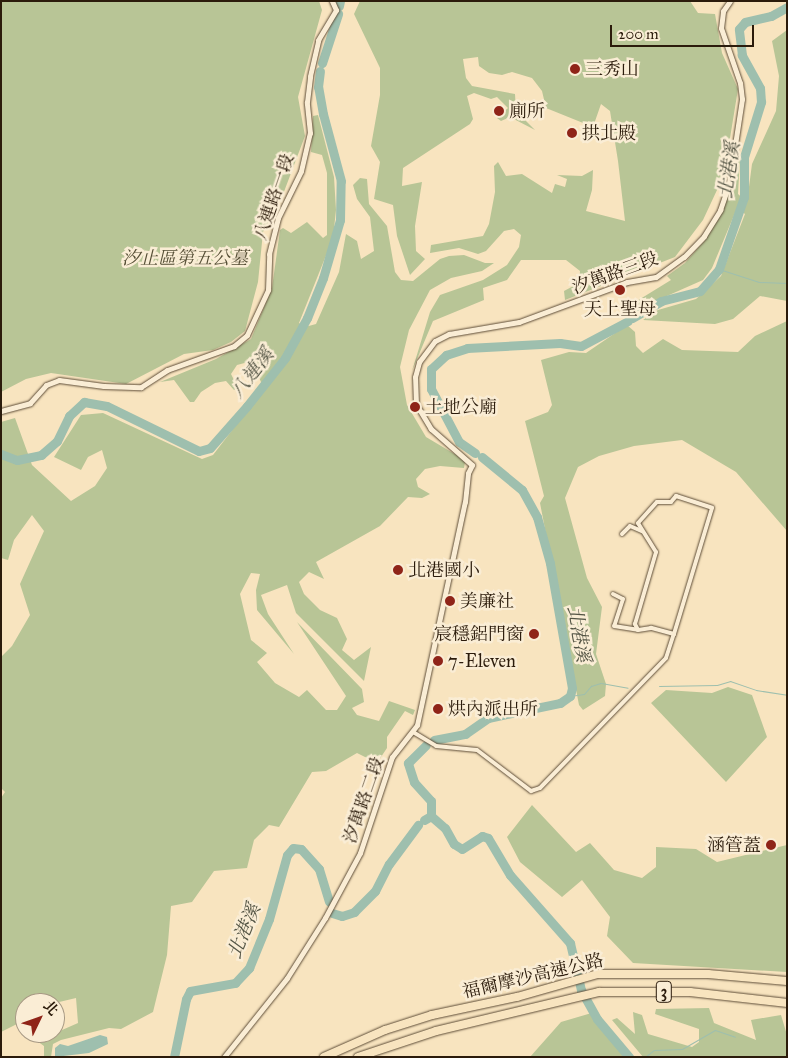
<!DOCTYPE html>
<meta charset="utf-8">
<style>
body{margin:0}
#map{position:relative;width:788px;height:1058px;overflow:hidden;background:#f8e4bf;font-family:"IM FELL Great Primer","Noto Serif TC",serif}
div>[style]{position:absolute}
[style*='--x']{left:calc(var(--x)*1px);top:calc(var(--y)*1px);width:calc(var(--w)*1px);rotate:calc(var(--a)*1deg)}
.green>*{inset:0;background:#b8c596}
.water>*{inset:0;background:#9ebfae}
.stream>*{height:1px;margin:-0.5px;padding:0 0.5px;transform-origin:0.5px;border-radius:0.5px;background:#9ebfae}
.river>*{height:9px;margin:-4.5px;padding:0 4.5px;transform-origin:4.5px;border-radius:4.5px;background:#9ebfae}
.roads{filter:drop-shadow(0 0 1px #5e4d38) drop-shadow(0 0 1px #5e4d38)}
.minor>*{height:4px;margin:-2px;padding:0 2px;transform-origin:2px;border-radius:2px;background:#faedd5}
.tertiary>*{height:5px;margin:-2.5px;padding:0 2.5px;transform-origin:2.5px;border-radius:2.5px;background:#faedd5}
.motorway>*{height:8px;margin:-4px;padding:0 4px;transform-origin:4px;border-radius:4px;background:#f8e4bf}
.dots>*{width:14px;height:14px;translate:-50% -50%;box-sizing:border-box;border:2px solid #faedd5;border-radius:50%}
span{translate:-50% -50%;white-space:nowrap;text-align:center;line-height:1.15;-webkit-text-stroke:5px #faedd5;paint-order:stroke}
.shield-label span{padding:1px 4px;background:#faedd5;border:1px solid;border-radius:4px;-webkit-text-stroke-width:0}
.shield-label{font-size:16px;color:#2b1b0b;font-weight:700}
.poi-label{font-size:18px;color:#2b1b0b}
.left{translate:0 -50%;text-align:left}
.right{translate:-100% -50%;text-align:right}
.street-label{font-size:18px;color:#2b1b0b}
.park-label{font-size:18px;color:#554e35;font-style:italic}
.water-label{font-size:19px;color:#535444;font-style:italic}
.frame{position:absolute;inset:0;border:2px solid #2b1b0b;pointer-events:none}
.north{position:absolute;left:15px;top:993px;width:50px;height:50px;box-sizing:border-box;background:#faedd5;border:1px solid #a79984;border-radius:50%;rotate:48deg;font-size:14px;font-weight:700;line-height:20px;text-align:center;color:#2b1b0b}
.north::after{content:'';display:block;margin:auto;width:18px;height:22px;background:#8f2418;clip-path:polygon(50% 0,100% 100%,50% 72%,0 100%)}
.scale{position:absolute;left:610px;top:25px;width:144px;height:22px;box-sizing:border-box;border:2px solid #2b1b0b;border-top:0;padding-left:6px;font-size:15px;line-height:18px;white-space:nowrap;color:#2b1b0b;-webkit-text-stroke:4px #faedd5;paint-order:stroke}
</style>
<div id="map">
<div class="green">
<i style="clip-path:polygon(1px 1px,319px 1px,322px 10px,298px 97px,305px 136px,282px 197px,263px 232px,258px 282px,245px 331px,231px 342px,213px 350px,184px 354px,126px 384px,51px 373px,26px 379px,1px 392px)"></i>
<i style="clip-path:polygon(360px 1px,690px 1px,698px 13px,715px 14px,722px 53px,738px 89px,724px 175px,703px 220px,675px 257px,565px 300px,564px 291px,579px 283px,580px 271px,566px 260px,521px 260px,507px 280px,483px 288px,484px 300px,433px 321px,412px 371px,430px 312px,440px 295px,483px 280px,507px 265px,519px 247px,521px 235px,514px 229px,504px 231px,486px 251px,478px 254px,459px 248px,430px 253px,431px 245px,483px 236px,489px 224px,495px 192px,494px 166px,498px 162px,506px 176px,522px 174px,552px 193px,555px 184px,565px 187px,567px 179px,557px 175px,582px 176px,593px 170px,592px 190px,586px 211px,625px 221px,618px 161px,610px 111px,601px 104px,593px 127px,546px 108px,542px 91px,532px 78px,512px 72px,502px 75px,489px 73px,479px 66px,478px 57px,463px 59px,466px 78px,472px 86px,515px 94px,516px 111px,535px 130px,510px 117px,501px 121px,497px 118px,508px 108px,497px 97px,491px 99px,474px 93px,467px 96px,473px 119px,470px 124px,403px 168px,402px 186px,422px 182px,415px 226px,416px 251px,425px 259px,410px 275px,397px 236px,393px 205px,374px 199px,380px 162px,371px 146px,380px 95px,380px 68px,354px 14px)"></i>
<i style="clip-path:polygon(787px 30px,787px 301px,760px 296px,733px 319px,715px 324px,643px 320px,658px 310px,696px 299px,721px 276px,745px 214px,737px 208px,712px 268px,703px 280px,633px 311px,632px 304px,671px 280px,667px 276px,685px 263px,706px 239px,726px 202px,736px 160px,740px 158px,738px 194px,747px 202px,752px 164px,776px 111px,779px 76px,772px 41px)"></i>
<i style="clip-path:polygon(318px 115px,334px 177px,336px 210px,333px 238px,299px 323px,305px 327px,316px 324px,339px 272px,346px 234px,357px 241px,361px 259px,374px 251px,370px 217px,357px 199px,353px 185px,360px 178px,367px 179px,369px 204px,387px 226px,395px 272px,401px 280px,413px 281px,440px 259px,449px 256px,464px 255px,485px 263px,494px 263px,482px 271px,451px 278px,430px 290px,409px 330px,400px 367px,407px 405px,426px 437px,458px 456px,465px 462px,464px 468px,440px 466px,425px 469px,416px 479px,418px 487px,430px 494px,422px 498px,408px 497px,380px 526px,316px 562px,324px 579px,309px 572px,299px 582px,304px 594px,320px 610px,337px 618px,347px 639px,342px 650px,354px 660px,371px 647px,364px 681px,296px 613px,287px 585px,261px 595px,268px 614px,294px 654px,257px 610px,256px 590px,260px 574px,251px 573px,240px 594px,251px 640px,267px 653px,257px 662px,275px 683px,299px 697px,307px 690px,326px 710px,337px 710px,346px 696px,297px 622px,362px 689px,364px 702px,352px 708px,357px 715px,379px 721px,389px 701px,415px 710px,413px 715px,405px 711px,387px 737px,387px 748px,377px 763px,357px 753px,326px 771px,312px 772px,279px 827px,269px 825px,254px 840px,247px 868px,214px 871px,192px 902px,171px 906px,167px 955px,153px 1012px,121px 1029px,109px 1028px,61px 1040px,53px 1044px,51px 1057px,44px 1057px,44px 1046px,37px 1041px,78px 1023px,76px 998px,55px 1003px,25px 1003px,25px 1020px,1px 1032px,1px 798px,5px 792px,1px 788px,1px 657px,12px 646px,30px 615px,20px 584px,44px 531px,32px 515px,14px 540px,8px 560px,1px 558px,1px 422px,15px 418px,32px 465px,71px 501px,95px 486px,107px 468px,102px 450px,88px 457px,81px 470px,54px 457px,81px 415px,103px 413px,202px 459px,213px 455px,264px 389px,252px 361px,237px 365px,231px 374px,238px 388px,234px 390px,226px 381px,215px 383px,201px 392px,194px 402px,190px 402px,174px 380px,160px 382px,216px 359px,251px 339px,272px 288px,280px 230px,283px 228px,291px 233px,307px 222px,323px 238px,327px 235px,327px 173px,322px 155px,311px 152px,313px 116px)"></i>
<i style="clip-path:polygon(787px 321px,787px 531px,736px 472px,682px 440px,634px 446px,599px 456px,578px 467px,565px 498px,587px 578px,602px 607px,596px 654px,606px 684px,605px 696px,583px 710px,579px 705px,540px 503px,544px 496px,525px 421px,548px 412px,552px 405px,541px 360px,569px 352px,586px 353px,627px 325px,635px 332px,636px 346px,643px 353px,663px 339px,682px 350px,738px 352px,755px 336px)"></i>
<i style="clip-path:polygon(728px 687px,752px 695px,767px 737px,726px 782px,651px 703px,666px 690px,712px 693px)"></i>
<i style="clip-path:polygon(532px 805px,576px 852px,590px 843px,614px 870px,642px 878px,656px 867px,656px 847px,696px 849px,717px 862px,787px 845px,787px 972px,633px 963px,607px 936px,610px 917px,582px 880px,562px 897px,520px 862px,507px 837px)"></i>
<i style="clip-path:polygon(709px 1008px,714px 1023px,756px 1040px,751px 1020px,781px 1015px,787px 1035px,787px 1057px,643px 1057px,612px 1020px,617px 1018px,635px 1034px,633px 1012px,642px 1015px,648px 1034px,692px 1047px,699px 1042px,699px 1029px,655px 1014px,656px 1009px)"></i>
<i style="clip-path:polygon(595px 1012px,621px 1053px,630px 1057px,530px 1057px,561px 1022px)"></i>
</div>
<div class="water">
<i style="clip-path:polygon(100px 1035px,107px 1037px,108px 1044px,89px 1053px,55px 1057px,55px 1048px,60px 1044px,68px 1046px)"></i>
</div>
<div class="stream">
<i style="--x:719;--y:269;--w:42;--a:18"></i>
<i style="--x:759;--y:282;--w:28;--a:2"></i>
<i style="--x:659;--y:686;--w:58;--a:-1"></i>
<i style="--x:717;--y:685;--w:14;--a:-17"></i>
<i style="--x:730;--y:681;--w:28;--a:19"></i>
<i style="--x:756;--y:690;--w:31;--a:9"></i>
<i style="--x:570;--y:696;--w:14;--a:-8"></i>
<i style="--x:584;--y:694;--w:11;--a:-49"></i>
<i style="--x:591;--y:686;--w:10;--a:-17"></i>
<i style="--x:601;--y:683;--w:27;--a:10"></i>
<i style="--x:645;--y:1057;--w:11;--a:-38"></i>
<i style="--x:654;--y:1050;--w:28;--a:-2"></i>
<i style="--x:682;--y:1049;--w:38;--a:-30"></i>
<i style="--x:715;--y:1030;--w:21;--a:19"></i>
</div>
<div class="river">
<i style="--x:339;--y:6;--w:5;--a:-79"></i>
<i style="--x:322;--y:63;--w:52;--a:-71.9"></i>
<i style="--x:632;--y:318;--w:34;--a:-30"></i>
<i style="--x:661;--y:301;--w:40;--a:-14.4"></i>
<i style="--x:700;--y:291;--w:29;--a:-49"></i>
<i style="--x:719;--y:269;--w:76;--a:-70.9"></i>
<i style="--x:744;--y:197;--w:40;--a:-90"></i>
<i style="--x:744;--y:157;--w:58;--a:-72.8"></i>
<i style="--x:761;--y:102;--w:14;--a:-94"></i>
<i style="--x:760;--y:88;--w:38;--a:-119"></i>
<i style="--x:742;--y:55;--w:26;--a:-97"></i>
<i style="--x:739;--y:29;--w:9;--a:-49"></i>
<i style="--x:745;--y:22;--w:27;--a:-13"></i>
<i style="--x:771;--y:16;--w:18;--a:-29"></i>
<i style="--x:475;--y:453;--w:19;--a:-145"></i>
<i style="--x:459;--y:442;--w:60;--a:-117.8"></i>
<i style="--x:431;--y:389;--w:20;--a:-90"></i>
<i style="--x:431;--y:369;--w:21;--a:-43"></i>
<i style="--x:446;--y:355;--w:22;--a:-18"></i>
<i style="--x:467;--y:348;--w:93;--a:-3.1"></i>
<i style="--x:560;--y:343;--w:21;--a:8"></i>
<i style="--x:581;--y:346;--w:53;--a:-28"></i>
<i style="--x:1;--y:454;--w:17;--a:21"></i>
<i style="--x:17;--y:460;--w:25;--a:-12"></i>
<i style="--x:41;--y:455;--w:21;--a:-41"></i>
<i style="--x:57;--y:441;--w:28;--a:-64"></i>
<i style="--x:69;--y:416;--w:21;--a:-43"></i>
<i style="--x:84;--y:402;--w:23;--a:10"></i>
<i style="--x:107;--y:406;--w:102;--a:26.1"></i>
<i style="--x:199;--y:451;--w:11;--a:-15"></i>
<i style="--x:210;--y:448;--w:56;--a:-48.6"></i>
<i style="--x:247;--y:406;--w:61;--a:-51.6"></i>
<i style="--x:285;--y:358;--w:46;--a:-61.2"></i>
<i style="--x:307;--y:318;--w:43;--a:-68.2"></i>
<i style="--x:323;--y:278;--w:60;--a:-73.7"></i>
<i style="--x:340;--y:220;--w:39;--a:-89"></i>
<i style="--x:341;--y:181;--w:69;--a:-105"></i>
<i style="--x:323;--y:114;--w:27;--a:-100"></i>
<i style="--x:318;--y:87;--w:16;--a:-83"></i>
<i style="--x:434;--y:740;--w:32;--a:-11"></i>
<i style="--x:465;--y:734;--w:28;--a:-35"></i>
<i style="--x:488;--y:718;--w:74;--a:-11.8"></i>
<i style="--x:560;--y:703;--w:12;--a:-35"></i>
<i style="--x:570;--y:696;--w:8;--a:-76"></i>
<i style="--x:572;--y:688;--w:127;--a:-100"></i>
<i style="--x:550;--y:563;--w:48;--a:-105.8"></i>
<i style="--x:537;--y:517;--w:31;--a:-119"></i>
<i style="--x:522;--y:490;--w:52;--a:-140.5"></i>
<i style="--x:431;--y:816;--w:18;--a:41"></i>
<i style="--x:445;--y:828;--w:18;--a:61"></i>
<i style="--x:454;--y:844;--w:9;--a:32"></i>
<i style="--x:462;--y:849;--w:24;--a:-33"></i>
<i style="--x:482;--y:836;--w:6;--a:18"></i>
<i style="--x:488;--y:838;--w:43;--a:59.3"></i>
<i style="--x:510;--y:875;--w:91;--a:48.6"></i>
<i style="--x:570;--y:943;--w:48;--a:76.8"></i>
<i style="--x:581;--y:990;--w:33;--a:61"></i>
<i style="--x:597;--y:1019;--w:50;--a:49.9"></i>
<i style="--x:424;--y:820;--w:8;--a:-30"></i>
<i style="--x:431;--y:816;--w:15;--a:-90"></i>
<i style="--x:431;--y:801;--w:25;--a:-132"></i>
<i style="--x:414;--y:782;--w:20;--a:-108"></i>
<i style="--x:408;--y:763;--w:25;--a:-45"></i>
<i style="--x:332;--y:913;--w:10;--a:17"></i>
<i style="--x:342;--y:916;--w:13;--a:-18"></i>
<i style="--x:354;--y:912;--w:30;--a:-45"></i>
<i style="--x:375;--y:891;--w:30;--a:-63"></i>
<i style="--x:389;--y:864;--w:49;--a:-53.4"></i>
<i style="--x:174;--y:1057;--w:59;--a:-78.3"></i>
<i style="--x:186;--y:999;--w:9;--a:-63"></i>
<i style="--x:190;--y:991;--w:46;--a:-10.1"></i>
<i style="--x:235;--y:983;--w:21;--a:-47"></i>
<i style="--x:249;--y:968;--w:53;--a:-67.8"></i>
<i style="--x:269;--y:919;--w:66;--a:-74.3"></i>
<i style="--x:287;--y:855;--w:9;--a:-49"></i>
<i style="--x:293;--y:848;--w:8;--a:7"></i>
<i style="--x:301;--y:849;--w:27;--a:48"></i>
<i style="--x:319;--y:869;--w:34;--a:73"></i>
</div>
<div class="roads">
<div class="minor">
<i style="--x:622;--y:534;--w:11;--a:-45"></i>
<i style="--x:630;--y:526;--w:13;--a:23"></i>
<i style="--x:613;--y:594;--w:11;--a:27"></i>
<i style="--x:623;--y:599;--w:28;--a:108"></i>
<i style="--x:614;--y:626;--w:24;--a:9"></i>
<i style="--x:413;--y:732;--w:27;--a:31"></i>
<i style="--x:436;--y:746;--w:41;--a:5.6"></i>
<i style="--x:477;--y:750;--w:68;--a:37.2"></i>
<i style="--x:531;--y:791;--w:9;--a:-18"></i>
<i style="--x:540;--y:788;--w:181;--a:-45.9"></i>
<i style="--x:666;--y:658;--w:25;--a:-72"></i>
<i style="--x:674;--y:634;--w:24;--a:-165"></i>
<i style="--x:651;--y:628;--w:13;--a:171"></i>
<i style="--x:638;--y:630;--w:7;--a:-117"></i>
<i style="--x:635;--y:624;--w:75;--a:-73.7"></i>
<i style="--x:656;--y:552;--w:34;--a:-122"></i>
<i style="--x:638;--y:523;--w:28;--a:-48"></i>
<i style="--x:657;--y:502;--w:14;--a:0"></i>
<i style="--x:671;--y:502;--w:8;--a:-50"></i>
<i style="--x:676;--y:496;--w:38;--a:18"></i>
<i style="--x:712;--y:508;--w:132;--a:106.8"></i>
</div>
<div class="tertiary">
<i style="--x:1;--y:411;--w:30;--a:-15"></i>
<i style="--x:30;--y:403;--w:24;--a:-48"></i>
<i style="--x:46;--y:385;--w:14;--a:-21"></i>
<i style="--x:59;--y:380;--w:45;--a:7.6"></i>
<i style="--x:104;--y:386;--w:37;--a:2"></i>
<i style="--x:141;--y:387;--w:31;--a:-33"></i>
<i style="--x:167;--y:370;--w:71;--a:-19.7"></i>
<i style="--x:234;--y:346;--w:17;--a:-40"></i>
<i style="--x:247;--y:335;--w:50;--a:-65"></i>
<i style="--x:268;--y:290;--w:36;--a:-88"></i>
<i style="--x:269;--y:254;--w:37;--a:-76"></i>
<i style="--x:278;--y:218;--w:52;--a:-63.9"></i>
<i style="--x:301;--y:171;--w:39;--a:-77"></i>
<i style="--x:310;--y:133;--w:31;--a:-96"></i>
<i style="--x:307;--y:102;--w:26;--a:-83"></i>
<i style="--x:310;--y:76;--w:37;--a:-77"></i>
<i style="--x:318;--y:40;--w:35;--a:-59"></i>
<i style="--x:336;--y:10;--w:10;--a:-114"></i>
<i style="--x:224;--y:1057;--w:101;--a:-51.4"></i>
<i style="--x:287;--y:978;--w:71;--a:-57.7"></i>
<i style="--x:325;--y:918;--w:74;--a:-61.7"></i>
<i style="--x:360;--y:853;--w:101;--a:-71.6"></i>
<i style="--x:392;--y:757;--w:41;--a:-52"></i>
<i style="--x:417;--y:725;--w:228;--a:-77.9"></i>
<i style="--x:465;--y:502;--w:29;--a:-84"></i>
<i style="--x:468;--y:473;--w:9;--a:-63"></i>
<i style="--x:472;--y:465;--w:55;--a:-138.7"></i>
<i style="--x:431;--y:429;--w:29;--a:-121"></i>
<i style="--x:416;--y:404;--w:27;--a:-92"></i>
<i style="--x:415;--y:377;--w:16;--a:-75"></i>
<i style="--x:419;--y:362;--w:26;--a:-53"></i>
<i style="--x:435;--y:341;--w:16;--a:-27"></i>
<i style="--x:449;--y:334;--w:71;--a:-9.7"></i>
<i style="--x:519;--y:322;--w:115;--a:-20.3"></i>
<i style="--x:627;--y:282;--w:29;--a:-10"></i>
<i style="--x:656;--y:277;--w:34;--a:-36"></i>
<i style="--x:684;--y:257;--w:29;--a:-46"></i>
<i style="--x:704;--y:236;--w:31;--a:-58"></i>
<i style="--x:720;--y:210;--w:28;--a:-71"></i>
<i style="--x:729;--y:184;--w:86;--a:-81.3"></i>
<i style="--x:742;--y:99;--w:16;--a:-97"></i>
<i style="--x:740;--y:83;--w:58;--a:-109.1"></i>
<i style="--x:721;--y:28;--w:17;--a:-83"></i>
<i style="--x:723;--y:11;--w:12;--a:-55"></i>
</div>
<div class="motorway">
<i style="--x:324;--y:1057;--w:67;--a:-23.9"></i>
<i style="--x:385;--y:1030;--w:49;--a:-17.7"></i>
<i style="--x:432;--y:1015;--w:87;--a:-12"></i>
<i style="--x:517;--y:997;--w:84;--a:-15.9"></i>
<i style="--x:598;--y:974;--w:110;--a:0"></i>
<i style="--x:708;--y:974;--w:79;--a:5.1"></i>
<i style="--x:358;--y:1057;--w:82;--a:-18.4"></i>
<i style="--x:436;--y:1031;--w:168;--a:-13.5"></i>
<i style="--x:599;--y:992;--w:91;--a:0"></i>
<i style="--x:690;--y:992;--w:98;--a:6.5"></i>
</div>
</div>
<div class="dots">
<i style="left:575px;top:69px;background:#8f2418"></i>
<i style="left:499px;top:111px;background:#8f2418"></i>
<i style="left:572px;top:133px;background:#8f2418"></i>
<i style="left:620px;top:290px;background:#8f2418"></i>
<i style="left:415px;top:407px;background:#8f2418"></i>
<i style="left:398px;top:570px;background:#8f2418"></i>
<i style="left:450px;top:601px;background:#8f2418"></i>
<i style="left:534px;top:634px;background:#8f2418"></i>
<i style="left:438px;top:661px;background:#8f2418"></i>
<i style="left:438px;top:709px;background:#8f2418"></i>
<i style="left:771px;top:845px;background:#8f2418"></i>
</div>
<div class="shield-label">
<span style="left:664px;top:992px">3</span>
</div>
<div class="poi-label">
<span class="left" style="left:585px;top:69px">三秀山</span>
<span class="left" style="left:509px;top:111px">廁所</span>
<span class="left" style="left:582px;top:133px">拱北殿</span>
<span style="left:620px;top:309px">天上聖母</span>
<span class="left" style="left:425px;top:407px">土地公廟</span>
<span class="left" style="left:408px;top:570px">北港國小</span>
<span class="left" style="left:460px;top:601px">美廉社</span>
<span class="right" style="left:524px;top:634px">宸穩鋁門窗</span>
<span class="left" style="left:448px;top:661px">7-Eleven</span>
<span class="left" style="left:448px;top:709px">烘內派出所</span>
<span class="right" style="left:761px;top:845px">涵管蓋</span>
</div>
<div class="street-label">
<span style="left:274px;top:197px;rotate:-71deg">八連路一段</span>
<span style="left:615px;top:273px;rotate:-20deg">汐萬路三段</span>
<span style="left:364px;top:800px;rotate:-71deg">汐萬路二段</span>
<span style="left:533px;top:976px;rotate:-13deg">福爾摩沙高速公路</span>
</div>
<div class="park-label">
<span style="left:185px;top:258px">汐止區第五公墓</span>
</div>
<div class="water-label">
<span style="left:729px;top:170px;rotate:-82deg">北港溪</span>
<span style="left:252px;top:373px;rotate:-52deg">八連溪</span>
<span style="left:579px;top:634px;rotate:80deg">北港溪</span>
<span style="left:244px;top:931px;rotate:-68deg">北港溪</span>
</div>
<div class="frame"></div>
<div class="north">北</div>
<div class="scale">200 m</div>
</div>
